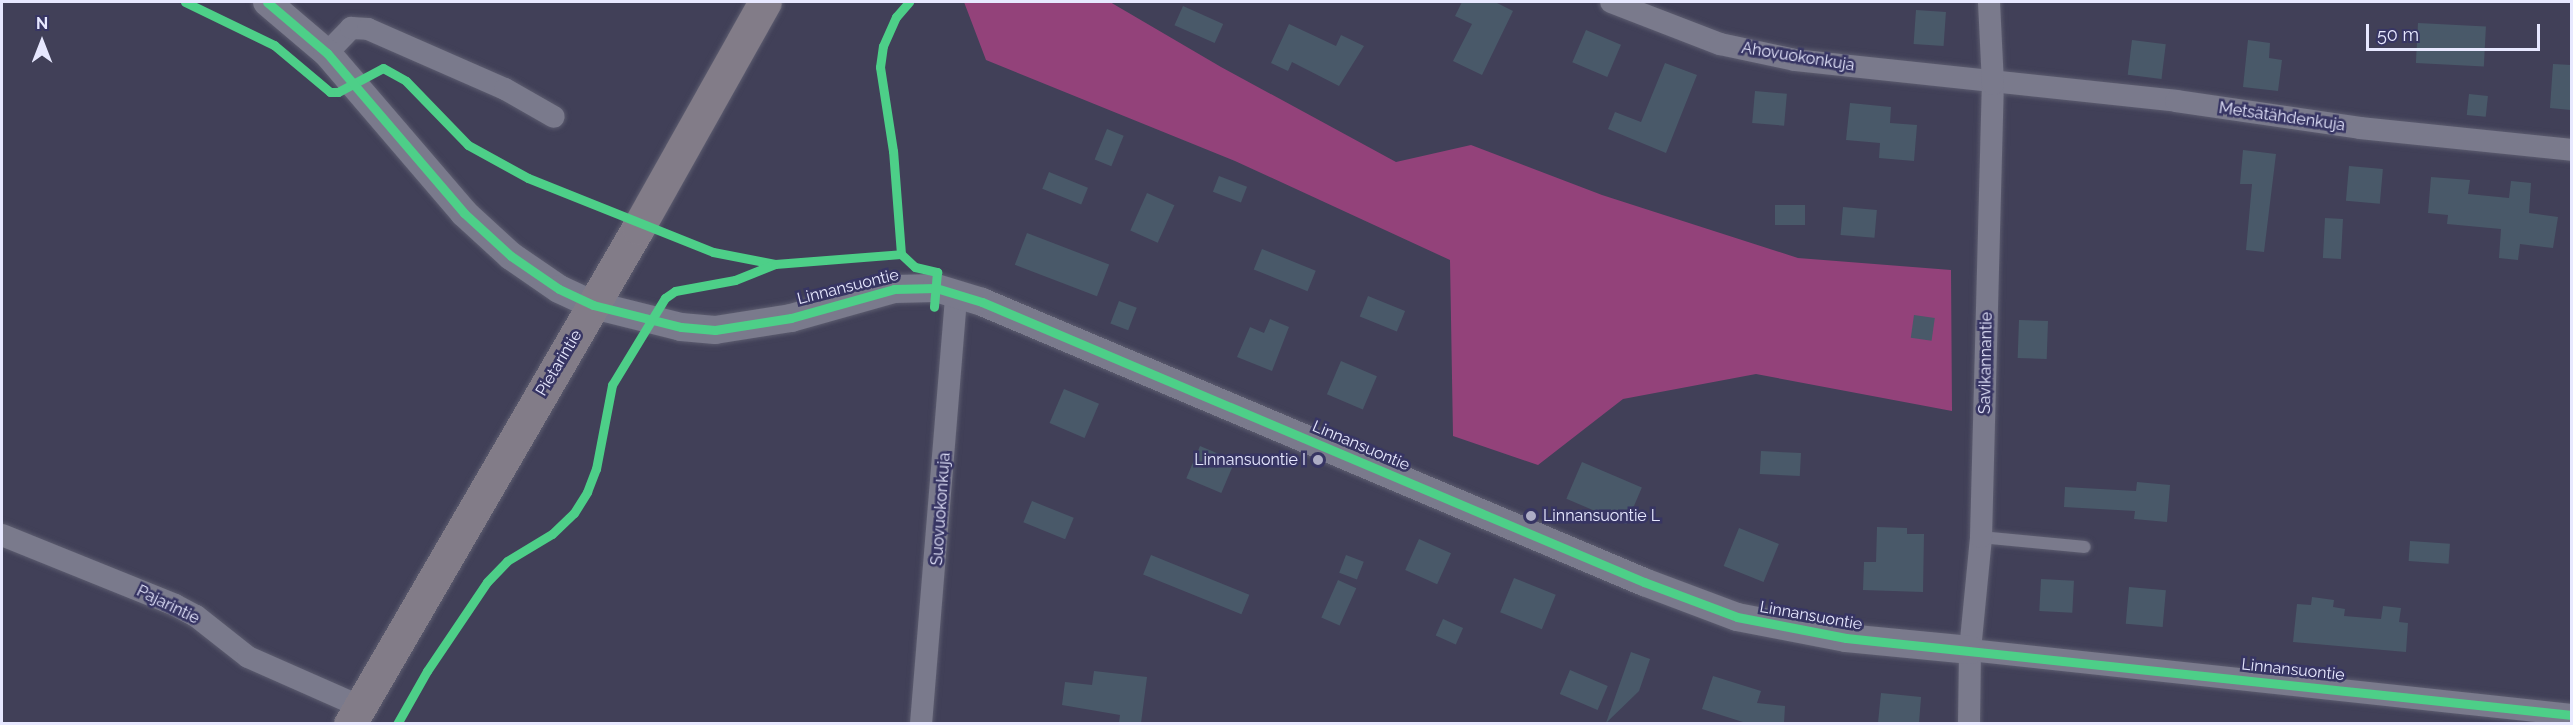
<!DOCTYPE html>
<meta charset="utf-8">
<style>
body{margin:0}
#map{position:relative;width:2573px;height:725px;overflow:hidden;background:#414058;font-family:Raleway,sans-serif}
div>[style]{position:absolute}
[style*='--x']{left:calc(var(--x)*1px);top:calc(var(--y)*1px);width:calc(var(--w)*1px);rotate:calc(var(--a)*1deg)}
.forest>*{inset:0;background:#93427a}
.building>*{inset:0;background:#495969;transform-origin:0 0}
.roads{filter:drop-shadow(0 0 2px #5c5c6f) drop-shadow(0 0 2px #5c5c6f)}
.service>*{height:12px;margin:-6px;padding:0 6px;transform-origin:6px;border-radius:6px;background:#7a7a8c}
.minor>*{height:22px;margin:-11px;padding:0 11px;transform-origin:11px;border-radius:11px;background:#7a7a8c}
.tertiary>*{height:28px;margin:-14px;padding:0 14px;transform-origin:14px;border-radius:14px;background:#7a7a8c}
.primary>*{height:33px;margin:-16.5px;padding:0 16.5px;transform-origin:16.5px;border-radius:16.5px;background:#827c88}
.cycleway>*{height:9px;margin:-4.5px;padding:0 4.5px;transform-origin:4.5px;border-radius:4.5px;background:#4dcf88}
.dots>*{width:16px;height:16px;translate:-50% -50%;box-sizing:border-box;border:3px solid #373563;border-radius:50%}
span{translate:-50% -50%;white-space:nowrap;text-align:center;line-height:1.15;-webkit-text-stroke:5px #373563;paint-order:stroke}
.street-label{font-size:16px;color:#e7e8ff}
.poi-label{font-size:16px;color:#e7e8ff}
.right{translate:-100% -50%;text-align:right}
.left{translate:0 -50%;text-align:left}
.frame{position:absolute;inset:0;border:3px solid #e7e8ff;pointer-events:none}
.north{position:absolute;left:12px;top:12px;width:60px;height:60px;-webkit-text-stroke:4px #373563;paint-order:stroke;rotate:0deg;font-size:16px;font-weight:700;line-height:24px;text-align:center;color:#e7e8ff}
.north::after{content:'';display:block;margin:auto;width:21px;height:27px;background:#e7e8ff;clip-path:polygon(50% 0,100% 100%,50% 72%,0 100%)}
.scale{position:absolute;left:2366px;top:24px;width:174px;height:27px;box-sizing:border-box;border:3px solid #e7e8ff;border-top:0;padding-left:8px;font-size:18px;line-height:21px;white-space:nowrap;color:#e7e8ff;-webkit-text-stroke:4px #373563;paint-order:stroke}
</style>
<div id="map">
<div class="forest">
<i style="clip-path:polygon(964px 2px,1110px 2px,1221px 67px,1396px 162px,1471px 145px,1602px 195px,1798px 258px,1951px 270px,1952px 411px,1756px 374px,1623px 399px,1538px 465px,1453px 436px,1450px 260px,1235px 161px,986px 60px)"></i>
</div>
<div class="building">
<i style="clip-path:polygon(1462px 2px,1495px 2px,1513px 11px,1482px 75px,1453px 61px,1472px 24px,1455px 16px)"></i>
<i style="left:1183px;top:6px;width:44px;height:21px;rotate:24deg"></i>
<i style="left:1916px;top:10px;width:30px;height:34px;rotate:4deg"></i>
<i style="left:2418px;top:23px;width:68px;height:40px;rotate:3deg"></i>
<i style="clip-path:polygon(1289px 24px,1336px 46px,1341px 35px,1364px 46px,1339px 86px,1292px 62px,1288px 71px,1271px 63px)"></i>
<i style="left:1586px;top:30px;width:38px;height:35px;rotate:23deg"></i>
<i style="left:2132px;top:40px;width:34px;height:35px;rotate:7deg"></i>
<i style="clip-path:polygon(2248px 40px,2270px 43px,2269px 58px,2282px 60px,2278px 91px,2243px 87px)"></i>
<i style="clip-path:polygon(1665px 63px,1697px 75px,1666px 153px,1608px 129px,1615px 112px,1641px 122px)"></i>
<i style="clip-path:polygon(2553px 64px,2571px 65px,2571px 110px,2550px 108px)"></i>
<i style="left:1755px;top:91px;width:32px;height:32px;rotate:5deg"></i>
<i style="left:2469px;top:94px;width:19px;height:21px;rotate:6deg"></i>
<i style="clip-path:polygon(1850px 103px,1891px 107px,1890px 123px,1917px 125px,1914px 161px,1879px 158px,1880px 143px,1846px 140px)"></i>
<i style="left:1107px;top:129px;width:18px;height:33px;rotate:22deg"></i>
<i style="clip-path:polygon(2243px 150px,2276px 154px,2264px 252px,2246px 250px,2252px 184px,2240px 184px)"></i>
<i style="left:2349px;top:166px;width:34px;height:35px;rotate:5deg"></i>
<i style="left:1049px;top:172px;width:42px;height:18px;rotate:22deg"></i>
<i style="left:1219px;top:176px;width:30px;height:17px;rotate:21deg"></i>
<i style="clip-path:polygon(2431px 177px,2470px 180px,2468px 194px,2509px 198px,2511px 181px,2531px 183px,2529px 213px,2558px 217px,2553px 248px,2520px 244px,2518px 260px,2499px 258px,2501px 229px,2447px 224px,2448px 215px,2428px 213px)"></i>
<i style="left:1147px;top:193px;width:30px;height:41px;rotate:24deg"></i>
<i style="left:1775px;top:205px;width:30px;height:20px"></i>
<i style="left:1843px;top:207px;width:34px;height:28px;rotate:5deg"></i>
<i style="left:2325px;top:218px;width:18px;height:40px;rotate:3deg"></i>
<i style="left:1027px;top:233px;width:88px;height:34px;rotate:21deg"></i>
<i style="left:1262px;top:249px;width:58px;height:22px;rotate:22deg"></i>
<i style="left:1368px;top:296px;width:40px;height:22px;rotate:22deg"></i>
<i style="left:1119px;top:301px;width:19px;height:24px;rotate:21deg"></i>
<i style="left:1914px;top:315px;width:21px;height:23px;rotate:8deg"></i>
<i style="clip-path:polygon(1270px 319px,1289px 327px,1272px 371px,1237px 357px,1250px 327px,1264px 333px)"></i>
<i style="left:2019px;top:320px;width:29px;height:38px;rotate:2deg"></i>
<i style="left:1341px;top:361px;width:39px;height:36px;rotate:23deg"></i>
<i style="left:1064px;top:389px;width:38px;height:37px;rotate:23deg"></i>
<i style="left:1200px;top:446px;width:38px;height:35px;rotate:23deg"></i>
<i style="left:1761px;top:451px;width:40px;height:23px;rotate:3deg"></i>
<i style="left:1582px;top:462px;width:65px;height:40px;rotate:23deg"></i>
<i style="clip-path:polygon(2137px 482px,2170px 485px,2167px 522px,2134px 519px,2135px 511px,2064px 507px,2065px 487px,2136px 491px)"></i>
<i style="left:1032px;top:501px;width:45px;height:23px;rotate:22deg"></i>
<i style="clip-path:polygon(1877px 527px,1907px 528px,1907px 534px,1924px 534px,1923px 592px,1863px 590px,1864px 562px,1876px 562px)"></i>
<i style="left:1739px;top:528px;width:43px;height:41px;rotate:22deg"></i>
<i style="left:1419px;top:539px;width:35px;height:34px;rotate:24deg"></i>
<i style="left:2410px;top:541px;width:40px;height:20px;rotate:4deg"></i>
<i style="left:1151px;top:555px;width:106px;height:21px;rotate:22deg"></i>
<i style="left:1346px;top:555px;width:19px;height:19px;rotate:21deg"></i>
<i style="left:1514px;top:578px;width:45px;height:37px;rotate:22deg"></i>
<i style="left:2041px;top:579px;width:33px;height:32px;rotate:3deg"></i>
<i style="left:1338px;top:580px;width:20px;height:41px;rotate:24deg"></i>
<i style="left:2129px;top:587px;width:37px;height:37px;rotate:5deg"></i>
<i style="clip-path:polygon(2312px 597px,2334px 600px,2333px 607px,2345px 609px,2344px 616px,2381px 619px,2383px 606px,2401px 608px,2399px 622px,2408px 623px,2406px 652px,2293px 642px,2297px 604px,2311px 605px)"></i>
<i style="left:1443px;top:619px;width:22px;height:18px;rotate:24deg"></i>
<i style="clip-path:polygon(1631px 652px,1650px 659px,1639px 691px,1606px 723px)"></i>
<i style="left:1570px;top:670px;width:41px;height:26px;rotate:23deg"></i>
<i style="clip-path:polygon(1094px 671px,1147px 677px,1141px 723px,1119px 723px,1120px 715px,1062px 705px,1065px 682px,1092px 685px)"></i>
<i style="clip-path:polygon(1713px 676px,1761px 691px,1757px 703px,1785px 706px,1784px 723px,1746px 723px,1702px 709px)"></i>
<i style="clip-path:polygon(1881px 693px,1921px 697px,1919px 723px,1878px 723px)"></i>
</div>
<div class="roads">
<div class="service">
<i style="--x:1981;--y:537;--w:104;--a:5.5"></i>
</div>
<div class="minor">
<i style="--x:1611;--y:2;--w:117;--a:21.1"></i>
<i style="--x:1720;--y:44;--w:77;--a:12"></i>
<i style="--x:1795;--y:60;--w:383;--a:6.1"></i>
<i style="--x:2176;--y:101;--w:186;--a:8.3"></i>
<i style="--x:2360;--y:128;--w:213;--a:5.9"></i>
<i style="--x:327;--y:53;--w:35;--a:-46"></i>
<i style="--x:351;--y:28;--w:17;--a:3"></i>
<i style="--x:368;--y:29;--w:150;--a:23.7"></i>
<i style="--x:505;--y:89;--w:56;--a:29.7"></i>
<i style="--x:2;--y:535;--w:187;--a:22"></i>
<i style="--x:175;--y:605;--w:24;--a:28"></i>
<i style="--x:196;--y:616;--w:66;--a:38.3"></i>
<i style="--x:248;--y:657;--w:121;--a:23.8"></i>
<i style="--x:1970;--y:650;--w:605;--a:6.16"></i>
<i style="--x:921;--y:724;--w:431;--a:-85.3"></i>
<i style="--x:1969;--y:724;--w:74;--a:-89.2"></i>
<i style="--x:1970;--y:650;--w:114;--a:-84.4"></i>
<i style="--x:1981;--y:537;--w:453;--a:-88.5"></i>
<i style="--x:1993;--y:84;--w:82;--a:-92.8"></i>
</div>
<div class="tertiary">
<i style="--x:267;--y:2;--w:79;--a:40.4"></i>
<i style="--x:327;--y:53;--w:211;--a:49.4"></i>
<i style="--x:464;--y:213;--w:64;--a:42.5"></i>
<i style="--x:511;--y:256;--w:58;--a:34.5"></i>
<i style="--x:559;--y:289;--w:38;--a:25"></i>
<i style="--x:593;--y:305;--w:91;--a:14"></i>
<i style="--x:681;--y:327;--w:34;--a:5"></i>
<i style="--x:715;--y:330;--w:77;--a:-9"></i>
<i style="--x:791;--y:318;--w:107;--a:-15.7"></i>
<i style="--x:894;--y:289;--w:42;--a:-1.4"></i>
<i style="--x:936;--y:288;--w:48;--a:16.9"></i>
<i style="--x:982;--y:302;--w:719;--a:22.93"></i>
<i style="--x:1644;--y:582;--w:99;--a:20.6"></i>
<i style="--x:1737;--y:617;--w:111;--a:10.9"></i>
<i style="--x:1846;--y:638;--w:125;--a:5.5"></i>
</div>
<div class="primary">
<i style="--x:350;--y:724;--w:574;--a:-59.86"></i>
<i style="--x:638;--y:228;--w:259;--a:-60.7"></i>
</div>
</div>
<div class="cycleway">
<i style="--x:185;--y:2;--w:99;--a:25.8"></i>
<i style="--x:274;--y:45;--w:73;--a:40"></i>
<i style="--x:330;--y:92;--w:8;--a:0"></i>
<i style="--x:338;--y:92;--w:51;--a:-28.1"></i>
<i style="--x:383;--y:68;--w:26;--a:29"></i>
<i style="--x:406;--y:81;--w:89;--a:45.9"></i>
<i style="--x:468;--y:145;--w:68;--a:28.8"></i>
<i style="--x:528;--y:178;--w:199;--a:21.8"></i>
<i style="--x:713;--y:252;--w:63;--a:11"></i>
<i style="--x:267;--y:2;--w:79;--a:40.4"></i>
<i style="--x:327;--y:53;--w:211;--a:49.4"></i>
<i style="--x:464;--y:213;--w:64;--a:42.5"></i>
<i style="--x:511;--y:256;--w:58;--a:34.5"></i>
<i style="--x:559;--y:289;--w:38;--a:25"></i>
<i style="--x:593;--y:305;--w:91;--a:14"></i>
<i style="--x:681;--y:327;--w:34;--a:5"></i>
<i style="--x:715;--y:330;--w:77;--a:-9"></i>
<i style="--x:791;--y:318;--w:107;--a:-15.7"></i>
<i style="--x:894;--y:289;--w:42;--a:-1.4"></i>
<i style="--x:936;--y:288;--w:48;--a:16.9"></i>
<i style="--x:982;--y:302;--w:719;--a:22.93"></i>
<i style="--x:1644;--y:582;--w:99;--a:20.6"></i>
<i style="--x:1737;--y:617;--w:111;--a:10.9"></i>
<i style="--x:1846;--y:638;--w:730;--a:6.05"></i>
<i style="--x:901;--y:254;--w:103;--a:-94.4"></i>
<i style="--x:893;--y:151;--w:85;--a:-98.8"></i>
<i style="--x:880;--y:67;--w:21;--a:-82"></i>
<i style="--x:883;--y:46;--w:32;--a:-66"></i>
<i style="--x:896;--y:17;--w:20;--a:-49"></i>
<i style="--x:397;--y:724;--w:61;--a:-60.5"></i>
<i style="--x:427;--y:671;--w:107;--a:-56"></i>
<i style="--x:487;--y:582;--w:29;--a:-46"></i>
<i style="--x:507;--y:561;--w:52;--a:-31"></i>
<i style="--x:552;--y:534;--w:30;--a:-44"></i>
<i style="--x:574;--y:513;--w:25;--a:-58"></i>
<i style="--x:587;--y:492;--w:25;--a:-69"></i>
<i style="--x:596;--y:469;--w:86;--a:-79.2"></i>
<i style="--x:612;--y:385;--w:102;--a:-58.7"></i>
<i style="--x:665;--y:298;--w:12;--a:-35"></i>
<i style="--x:675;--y:291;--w:61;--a:-10.4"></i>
<i style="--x:735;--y:280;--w:43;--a:-21.8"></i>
<i style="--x:775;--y:264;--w:126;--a:-4.5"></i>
<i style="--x:901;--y:254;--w:19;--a:43"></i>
<i style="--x:915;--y:267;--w:23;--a:13"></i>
<i style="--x:937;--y:272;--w:35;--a:95"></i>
</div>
<div class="dots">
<i style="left:1318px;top:460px;background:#adadc5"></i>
<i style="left:1531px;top:516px;background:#adadc5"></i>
</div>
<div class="street-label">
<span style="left:1798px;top:57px;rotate:9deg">Ahovuokonkuja</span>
<span style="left:2282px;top:117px;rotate:8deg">Metsätähdenkuja</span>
<span style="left:848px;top:287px;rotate:-14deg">Linnansuontie</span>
<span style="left:559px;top:363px;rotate:-59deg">Pietarintie</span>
<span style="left:1986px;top:363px;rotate:-89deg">Savikannantie</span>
<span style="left:1361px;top:446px;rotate:23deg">Linnansuontie</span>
<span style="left:941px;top:509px;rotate:-86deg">Suovuokonkuja</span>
<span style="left:168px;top:605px;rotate:26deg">Pajarintie</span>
<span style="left:1811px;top:616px;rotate:10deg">Linnansuontie</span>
<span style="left:2293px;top:670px;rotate:6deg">Linnansuontie</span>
</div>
<div class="poi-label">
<span class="right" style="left:1306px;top:460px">Linnansuontie I</span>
<span class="left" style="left:1543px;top:516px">Linnansuontie L</span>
</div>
<div class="frame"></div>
<div class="north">N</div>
<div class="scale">50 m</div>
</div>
